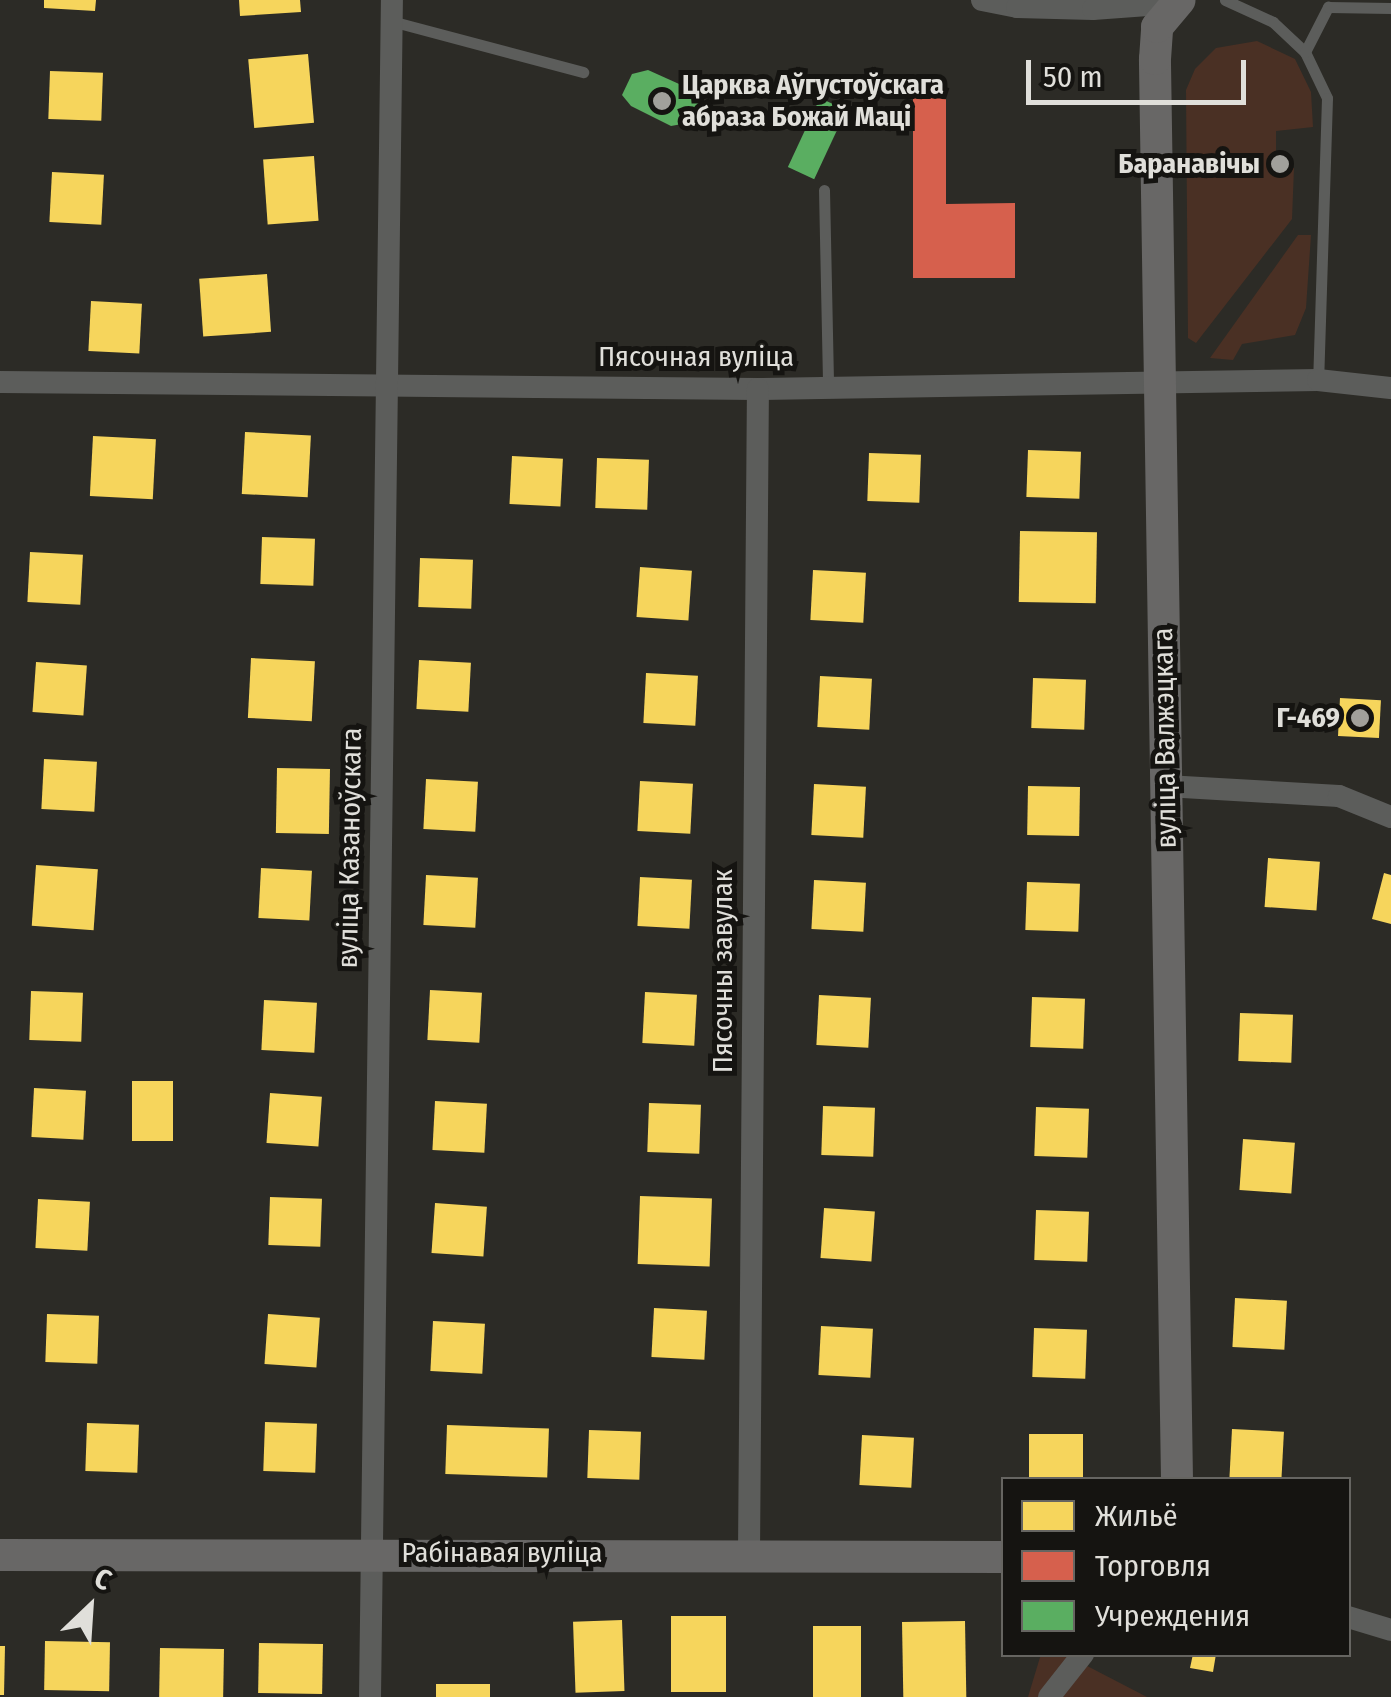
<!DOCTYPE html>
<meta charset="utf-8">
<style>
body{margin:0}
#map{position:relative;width:1391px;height:1697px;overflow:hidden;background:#2c2b26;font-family:"Fira Sans Condensed",sans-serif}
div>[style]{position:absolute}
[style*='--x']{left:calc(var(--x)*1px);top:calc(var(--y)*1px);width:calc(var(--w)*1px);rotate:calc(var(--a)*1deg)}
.green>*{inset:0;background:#4a3024}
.homes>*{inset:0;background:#f6d55c;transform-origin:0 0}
.shops>*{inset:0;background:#d6604d}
.public>*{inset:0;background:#5aae61;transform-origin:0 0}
.lane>*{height:11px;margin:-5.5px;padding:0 5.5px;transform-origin:5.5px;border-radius:5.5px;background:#5c5d5b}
.street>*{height:22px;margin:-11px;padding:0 11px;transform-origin:11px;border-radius:11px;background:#5c5d5b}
.secondary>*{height:32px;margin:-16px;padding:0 16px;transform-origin:16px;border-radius:16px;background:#686766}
.dots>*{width:28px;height:28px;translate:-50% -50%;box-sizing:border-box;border:5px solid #151411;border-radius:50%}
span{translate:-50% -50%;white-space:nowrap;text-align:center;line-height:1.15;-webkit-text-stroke:10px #151411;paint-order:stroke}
.poi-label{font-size:28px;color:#e0dfda;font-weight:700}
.left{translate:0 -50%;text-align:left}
.right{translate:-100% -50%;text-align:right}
.street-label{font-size:28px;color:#e0dfda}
.legend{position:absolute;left:1001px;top:1477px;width:350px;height:180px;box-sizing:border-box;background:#151411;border:2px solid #666561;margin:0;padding:12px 18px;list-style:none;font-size:30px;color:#e0dfda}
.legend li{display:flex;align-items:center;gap:20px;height:50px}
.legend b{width:50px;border:2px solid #666561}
.north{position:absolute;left:40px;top:1557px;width:100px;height:100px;-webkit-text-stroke:8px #151411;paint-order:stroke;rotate:25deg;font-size:28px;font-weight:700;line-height:40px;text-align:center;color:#e0dfda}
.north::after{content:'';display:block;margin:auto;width:35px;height:45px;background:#e0dfda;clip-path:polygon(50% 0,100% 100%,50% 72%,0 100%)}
.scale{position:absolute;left:1026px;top:60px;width:220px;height:45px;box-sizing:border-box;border:5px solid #e0dfda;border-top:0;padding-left:12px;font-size:30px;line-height:35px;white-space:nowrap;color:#e0dfda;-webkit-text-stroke:8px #151411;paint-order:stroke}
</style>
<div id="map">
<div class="green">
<i style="clip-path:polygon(1257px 41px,1295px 59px,1311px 92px,1313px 127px,1276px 131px,1276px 169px,1294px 168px,1292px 219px,1196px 343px,1188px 338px,1186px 90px,1195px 69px,1216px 48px)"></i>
<i style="clip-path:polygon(1298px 235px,1311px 235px,1306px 308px,1295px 335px,1242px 344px,1233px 360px,1210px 358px)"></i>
<i style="clip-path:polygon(1041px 1654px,1066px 1655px,1147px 1697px,1028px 1697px)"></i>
</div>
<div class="homes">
<i style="clip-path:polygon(44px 0,96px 0,95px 11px,44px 8px)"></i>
<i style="clip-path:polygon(239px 0,300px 0,301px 12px,240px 16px)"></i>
<i style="left:308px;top:54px;width:69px;height:60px;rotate:85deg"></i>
<i style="left:50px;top:71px;width:53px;height:48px;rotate:2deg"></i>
<i style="left:314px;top:156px;width:65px;height:51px;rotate:86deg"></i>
<i style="left:52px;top:172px;width:52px;height:50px;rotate:3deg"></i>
<i style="left:267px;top:274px;width:58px;height:68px;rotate:86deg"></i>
<i style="left:91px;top:301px;width:51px;height:50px;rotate:3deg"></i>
<i style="left:245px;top:432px;width:66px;height:62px;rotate:3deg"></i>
<i style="left:93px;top:436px;width:63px;height:60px;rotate:3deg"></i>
<i style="left:1028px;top:450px;width:53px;height:47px;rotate:2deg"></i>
<i style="left:869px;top:453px;width:52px;height:48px;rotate:2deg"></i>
<i style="left:512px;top:456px;width:51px;height:48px;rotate:3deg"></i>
<i style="left:597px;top:458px;width:52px;height:50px;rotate:2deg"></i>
<i style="left:1020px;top:531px;width:77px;height:71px;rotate:1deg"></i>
<i style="left:262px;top:537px;width:53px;height:47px;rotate:2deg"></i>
<i style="left:30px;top:552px;width:53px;height:50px;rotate:3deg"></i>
<i style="left:420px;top:558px;width:53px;height:49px;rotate:2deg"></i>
<i style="left:640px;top:567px;width:52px;height:50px;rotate:4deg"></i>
<i style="left:813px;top:570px;width:53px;height:50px;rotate:3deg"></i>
<i style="left:251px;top:658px;width:64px;height:60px;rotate:3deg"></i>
<i style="left:419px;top:660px;width:52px;height:49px;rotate:3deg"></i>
<i style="left:36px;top:662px;width:51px;height:50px;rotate:4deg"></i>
<i style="left:646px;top:673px;width:52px;height:50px;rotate:3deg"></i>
<i style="left:820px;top:676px;width:52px;height:51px;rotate:3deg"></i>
<i style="left:1033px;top:678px;width:53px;height:50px;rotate:2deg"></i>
<i style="left:1340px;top:698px;width:41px;height:38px;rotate:3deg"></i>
<i style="left:44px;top:759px;width:53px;height:50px;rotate:3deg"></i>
<i style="left:277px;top:768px;width:53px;height:65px;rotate:1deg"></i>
<i style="left:426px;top:779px;width:52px;height:50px;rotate:3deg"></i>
<i style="left:640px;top:781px;width:53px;height:50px;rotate:3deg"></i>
<i style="left:814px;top:784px;width:52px;height:51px;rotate:3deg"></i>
<i style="left:1028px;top:786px;width:52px;height:49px;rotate:1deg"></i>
<i style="left:1268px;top:858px;width:52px;height:49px;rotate:4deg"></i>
<i style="left:36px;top:865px;width:62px;height:61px;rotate:4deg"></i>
<i style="left:261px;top:868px;width:51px;height:50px;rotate:3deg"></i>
<i style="clip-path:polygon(1384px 873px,1391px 875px,1391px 924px,1372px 919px)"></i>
<i style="left:426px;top:875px;width:52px;height:50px;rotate:3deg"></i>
<i style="left:640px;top:877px;width:52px;height:49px;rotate:3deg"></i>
<i style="left:814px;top:880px;width:52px;height:49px;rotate:3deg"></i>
<i style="left:1027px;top:882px;width:53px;height:48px;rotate:2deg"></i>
<i style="left:430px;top:990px;width:52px;height:50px;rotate:3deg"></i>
<i style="left:31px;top:991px;width:52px;height:49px;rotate:2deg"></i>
<i style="left:645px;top:992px;width:52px;height:51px;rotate:3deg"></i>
<i style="left:819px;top:995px;width:52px;height:50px;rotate:3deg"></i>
<i style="left:1032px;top:997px;width:53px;height:50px;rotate:2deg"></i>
<i style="left:264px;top:1000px;width:53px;height:50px;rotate:3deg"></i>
<i style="left:1240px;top:1013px;width:53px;height:48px;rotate:2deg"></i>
<i style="left:132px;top:1081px;width:41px;height:60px"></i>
<i style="left:34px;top:1088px;width:52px;height:49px;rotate:3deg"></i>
<i style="left:270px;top:1093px;width:52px;height:50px;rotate:4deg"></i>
<i style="left:435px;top:1101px;width:52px;height:49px;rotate:3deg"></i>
<i style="left:649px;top:1103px;width:52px;height:49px;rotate:2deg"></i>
<i style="left:823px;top:1106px;width:52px;height:49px;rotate:2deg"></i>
<i style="left:1036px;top:1107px;width:53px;height:49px;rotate:2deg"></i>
<i style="left:1243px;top:1139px;width:52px;height:51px;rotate:4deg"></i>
<i style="left:640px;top:1196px;width:72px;height:68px;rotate:2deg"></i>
<i style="left:270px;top:1197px;width:52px;height:48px;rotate:2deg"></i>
<i style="left:38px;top:1199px;width:52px;height:49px;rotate:3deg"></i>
<i style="left:435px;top:1203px;width:52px;height:50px;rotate:4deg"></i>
<i style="left:824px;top:1208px;width:51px;height:50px;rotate:4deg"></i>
<i style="left:1036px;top:1210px;width:53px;height:50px;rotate:2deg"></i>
<i style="left:1235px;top:1298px;width:52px;height:49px;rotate:3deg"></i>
<i style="left:654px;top:1308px;width:53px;height:49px;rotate:3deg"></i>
<i style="left:47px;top:1314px;width:52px;height:48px;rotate:2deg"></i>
<i style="left:268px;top:1314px;width:52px;height:50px;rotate:4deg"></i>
<i style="left:433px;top:1321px;width:52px;height:50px;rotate:3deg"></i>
<i style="left:821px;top:1326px;width:52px;height:49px;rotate:3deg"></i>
<i style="left:1034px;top:1328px;width:53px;height:49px;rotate:2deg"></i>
<i style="left:265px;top:1422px;width:52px;height:49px;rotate:2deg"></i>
<i style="left:87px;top:1423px;width:52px;height:48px;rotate:2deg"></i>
<i style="left:447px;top:1425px;width:102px;height:49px;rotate:2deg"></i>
<i style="left:1232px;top:1429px;width:52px;height:50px;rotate:3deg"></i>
<i style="left:589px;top:1430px;width:52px;height:48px;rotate:2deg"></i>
<i style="left:1029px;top:1434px;width:54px;height:46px"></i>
<i style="left:862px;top:1435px;width:52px;height:50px;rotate:3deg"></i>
<i style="left:671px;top:1616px;width:55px;height:76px"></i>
<i style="left:622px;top:1620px;width:71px;height:49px;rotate:88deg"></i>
<i style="left:965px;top:1621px;width:76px;height:63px;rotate:89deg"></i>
<i style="left:813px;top:1626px;width:48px;height:71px"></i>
<i style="left:45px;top:1641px;width:65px;height:49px;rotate:1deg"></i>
<i style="left:259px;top:1643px;width:64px;height:50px;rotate:1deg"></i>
<i style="clip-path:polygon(0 1646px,5px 1646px,4px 1695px,0 1695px)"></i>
<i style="left:160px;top:1648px;width:64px;height:49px;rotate:1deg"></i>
<i style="clip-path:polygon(1193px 1654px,1216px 1654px,1213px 1672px,1190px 1668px)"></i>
<i style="left:436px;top:1684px;width:54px;height:13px"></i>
</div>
<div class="shops">
<i style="clip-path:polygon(913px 87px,946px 87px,946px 204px,1015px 203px,1015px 278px,913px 278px)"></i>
</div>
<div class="public">
<i style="clip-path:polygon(648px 70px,688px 88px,701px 107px,693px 122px,671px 126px,631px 106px,622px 95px,632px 74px)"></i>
<i style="left:820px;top:98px;width:29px;height:76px;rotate:25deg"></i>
</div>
<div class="lane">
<i style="--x:1225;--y:0;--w:53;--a:24.6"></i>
<i style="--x:1273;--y:22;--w:44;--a:43.2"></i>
<i style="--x:1305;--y:52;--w:51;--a:64.4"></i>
<i style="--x:1327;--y:98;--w:282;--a:91.8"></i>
<i style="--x:391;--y:21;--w:199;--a:14.9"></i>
<i style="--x:1305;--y:52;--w:51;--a:-62.9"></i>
<i style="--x:1328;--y:7;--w:63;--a:0.9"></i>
<i style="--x:824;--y:190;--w:198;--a:88.8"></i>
</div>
<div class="street">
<i style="--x:982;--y:0;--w:36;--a:11"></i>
<i style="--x:1017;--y:7;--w:76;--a:1.5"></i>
<i style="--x:1093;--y:9;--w:82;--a:-4.2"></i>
<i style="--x:0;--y:382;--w:758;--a:0.53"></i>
<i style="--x:758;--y:389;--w:560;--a:-0.92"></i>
<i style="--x:1318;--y:380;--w:73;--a:6.3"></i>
<i style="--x:1166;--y:786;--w:173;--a:3.3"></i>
<i style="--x:1339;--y:796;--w:56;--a:22"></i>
<i style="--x:749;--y:1553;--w:1164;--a:-89.56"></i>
<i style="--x:1348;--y:1617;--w:45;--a:16.8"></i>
<i style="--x:370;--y:1697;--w:1697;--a:-89.26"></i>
<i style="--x:1049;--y:1697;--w:55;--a:-51.7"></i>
</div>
<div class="secondary">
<i style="--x:1177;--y:1480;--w:1421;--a:-90.89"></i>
<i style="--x:1155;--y:59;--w:32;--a:-86"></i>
<i style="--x:1157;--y:27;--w:35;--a:-50"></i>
<i style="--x:0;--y:1555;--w:1004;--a:0.11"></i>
</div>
<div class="dots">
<i style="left:662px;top:101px;background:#a1a09b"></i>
<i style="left:1280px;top:164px;background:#a1a09b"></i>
<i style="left:1360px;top:718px;background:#a1a09b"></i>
</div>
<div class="poi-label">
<span class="left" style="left:682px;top:101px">Царква Аўгустоўскага<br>абраза Божай Маці</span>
<span class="right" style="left:1260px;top:164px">Баранавічы</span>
<span class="right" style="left:1340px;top:718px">Г-469</span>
</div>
<div class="street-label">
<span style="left:696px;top:357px">Пясочная вуліца</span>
<span style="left:1165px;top:738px;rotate:-91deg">вуліца Валжэцкага</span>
<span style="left:350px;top:848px;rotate:-89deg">вуліца Казаноўскага</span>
<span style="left:723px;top:971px;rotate:-90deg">Пясочны завулак</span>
<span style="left:502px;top:1553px">Рабінавая вуліца</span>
</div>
<ul class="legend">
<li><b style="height:28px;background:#f6d55c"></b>Жильё</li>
<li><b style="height:28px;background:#d6604d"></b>Торговля</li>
<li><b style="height:28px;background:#5aae61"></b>Учреждения</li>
</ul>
<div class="north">С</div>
<div class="scale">50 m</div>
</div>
